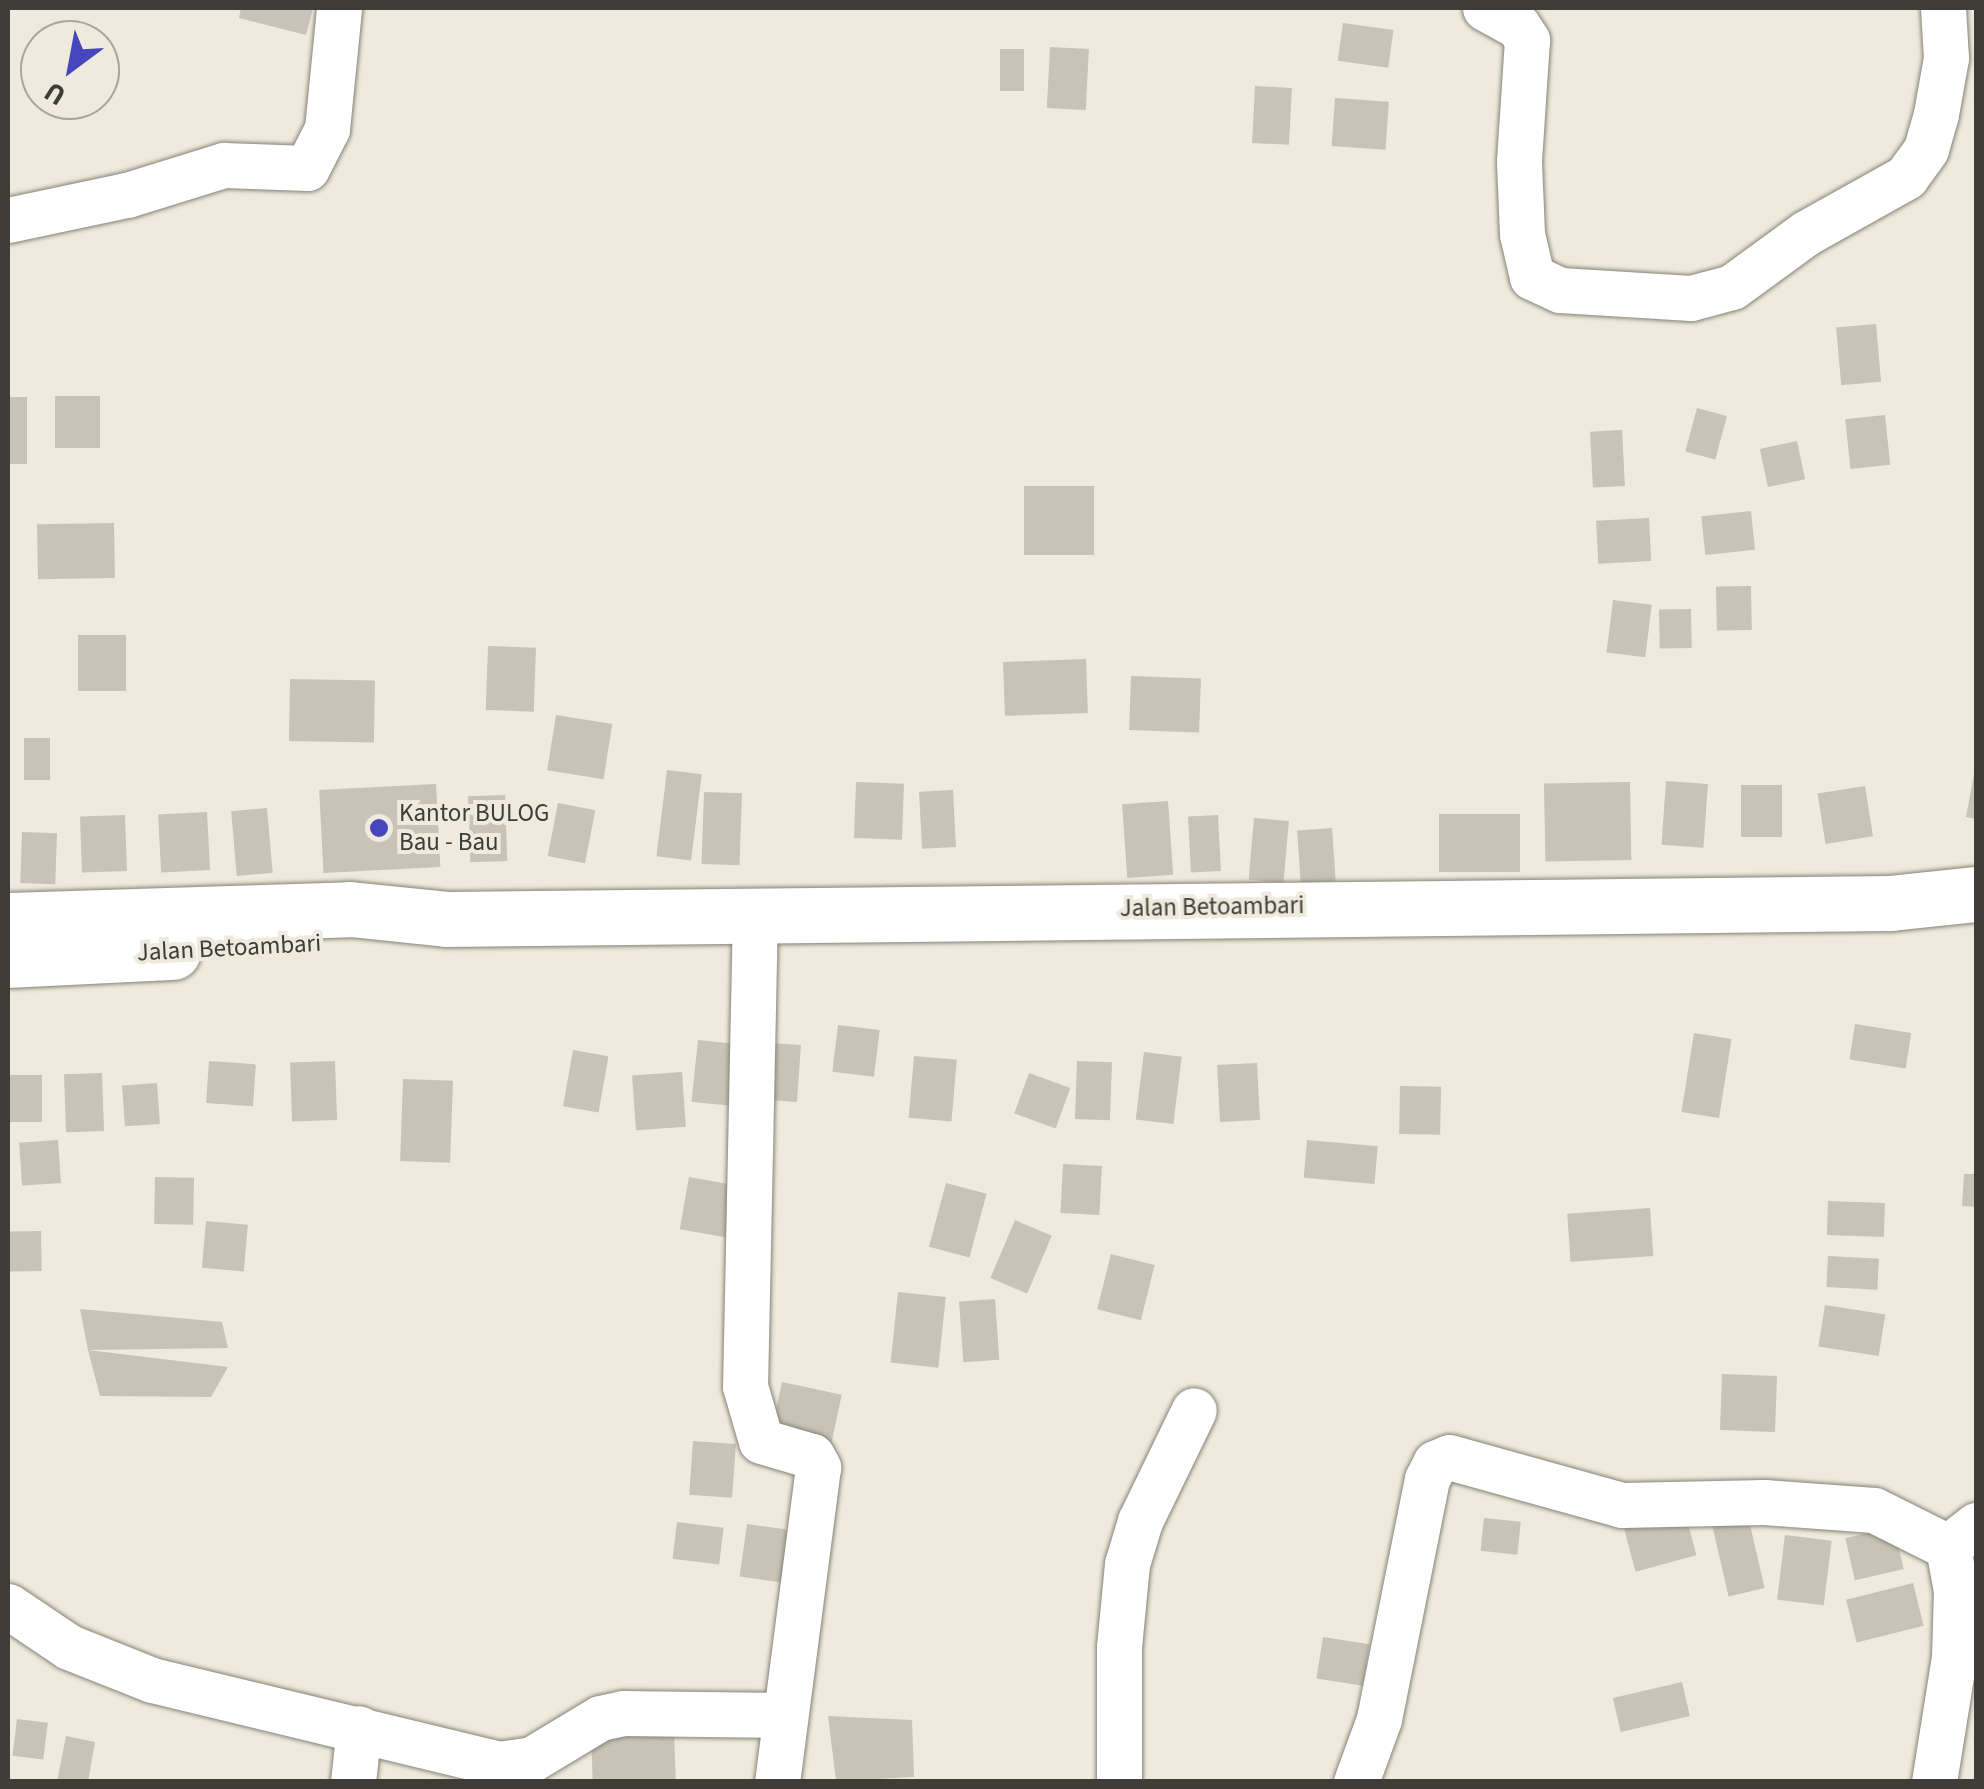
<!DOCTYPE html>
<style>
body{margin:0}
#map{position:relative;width:1984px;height:1789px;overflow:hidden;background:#eeeadd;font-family:"Source Sans 3",sans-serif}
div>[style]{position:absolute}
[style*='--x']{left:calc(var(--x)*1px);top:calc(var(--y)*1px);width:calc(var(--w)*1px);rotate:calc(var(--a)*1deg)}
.building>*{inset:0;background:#c7c3b7;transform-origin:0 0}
.roads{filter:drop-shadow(0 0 2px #868377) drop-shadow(0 0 2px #868377)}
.minor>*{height:45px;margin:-22.5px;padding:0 22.5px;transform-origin:22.5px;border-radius:22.5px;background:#fff}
.major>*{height:55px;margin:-27.5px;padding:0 27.5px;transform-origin:27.5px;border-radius:27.5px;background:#fff}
.dots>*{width:28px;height:28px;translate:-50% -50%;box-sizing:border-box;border:5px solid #eeeadd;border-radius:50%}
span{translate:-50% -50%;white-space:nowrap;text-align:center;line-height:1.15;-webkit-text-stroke:8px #eeeadd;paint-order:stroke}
.poi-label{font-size:25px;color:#3e3d38}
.left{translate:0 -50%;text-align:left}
.street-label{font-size:25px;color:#3e3d38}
.frame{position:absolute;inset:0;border:10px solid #3e3d38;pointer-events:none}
.north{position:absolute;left:20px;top:20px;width:100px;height:100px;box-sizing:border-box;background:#eeeadd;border:2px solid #a8a59b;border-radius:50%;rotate:212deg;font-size:28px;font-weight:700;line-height:40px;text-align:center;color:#3e3d38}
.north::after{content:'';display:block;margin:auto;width:35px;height:45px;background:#4647bd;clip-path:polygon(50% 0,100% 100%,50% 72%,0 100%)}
</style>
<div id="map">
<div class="building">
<i style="clip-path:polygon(241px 8px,313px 8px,306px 35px,239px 18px)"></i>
<i style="left:1343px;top:23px;width:51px;height:38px;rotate:8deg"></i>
<i style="left:1050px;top:47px;width:39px;height:61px;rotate:3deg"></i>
<i style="left:1000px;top:49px;width:24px;height:42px"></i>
<i style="left:1255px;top:86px;width:37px;height:57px;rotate:3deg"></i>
<i style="left:1335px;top:98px;width:54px;height:48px;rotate:4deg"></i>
<i style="left:1876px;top:324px;width:58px;height:40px;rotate:85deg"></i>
<i style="left:55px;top:396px;width:45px;height:52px"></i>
<i style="left:8px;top:397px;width:19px;height:67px"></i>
<i style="left:1697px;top:408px;width:31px;height:45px;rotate:15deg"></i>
<i style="left:1885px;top:415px;width:50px;height:40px;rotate:84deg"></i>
<i style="left:1622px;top:430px;width:56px;height:32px;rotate:87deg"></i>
<i style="left:1797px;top:441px;width:39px;height:38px;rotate:78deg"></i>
<i style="left:1024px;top:486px;width:70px;height:69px"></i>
<i style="left:1751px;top:511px;width:39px;height:50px;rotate:84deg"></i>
<i style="left:1649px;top:518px;width:43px;height:53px;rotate:87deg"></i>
<i style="left:114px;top:523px;width:55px;height:77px;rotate:89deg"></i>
<i style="left:1751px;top:586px;width:44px;height:35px;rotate:89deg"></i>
<i style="left:1613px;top:600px;width:39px;height:53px;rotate:7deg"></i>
<i style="left:1691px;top:609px;width:39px;height:32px;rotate:89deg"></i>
<i style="left:78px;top:635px;width:48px;height:56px"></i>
<i style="left:488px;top:646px;width:48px;height:64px;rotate:2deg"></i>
<i style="left:1086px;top:659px;width:54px;height:83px;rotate:88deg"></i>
<i style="left:1131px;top:676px;width:70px;height:54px;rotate:2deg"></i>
<i style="left:290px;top:679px;width:85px;height:62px;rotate:1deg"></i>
<i style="left:556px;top:715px;width:57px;height:56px;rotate:9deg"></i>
<i style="left:24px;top:738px;width:26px;height:42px"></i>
<i style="clip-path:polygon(1976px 763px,1976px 819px,1966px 817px)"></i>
<i style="left:667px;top:770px;width:35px;height:87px;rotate:7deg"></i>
<i style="left:1666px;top:781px;width:42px;height:64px;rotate:4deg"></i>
<i style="left:856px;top:782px;width:48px;height:56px;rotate:2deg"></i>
<i style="left:1630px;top:782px;width:78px;height:86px;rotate:89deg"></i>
<i style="left:436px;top:784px;width:83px;height:117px;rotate:87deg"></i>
<i style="left:1741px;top:785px;width:41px;height:52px"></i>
<i style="left:1865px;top:786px;width:51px;height:48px;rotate:81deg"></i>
<i style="left:953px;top:790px;width:57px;height:34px;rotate:87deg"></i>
<i style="left:704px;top:792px;width:38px;height:72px;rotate:2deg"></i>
<i style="left:505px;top:795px;width:66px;height:37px;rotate:88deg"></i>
<i style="left:1168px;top:801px;width:74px;height:46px;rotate:86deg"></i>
<i style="left:558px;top:803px;width:38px;height:54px;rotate:11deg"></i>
<i style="left:267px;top:808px;width:65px;height:36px;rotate:85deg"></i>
<i style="left:207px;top:812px;width:58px;height:49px;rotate:87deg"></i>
<i style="left:1439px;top:814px;width:81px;height:58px"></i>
<i style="left:125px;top:815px;width:56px;height:45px;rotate:88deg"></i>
<i style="left:1218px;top:815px;width:56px;height:30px;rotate:87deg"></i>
<i style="left:1254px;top:818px;width:35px;height:62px;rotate:5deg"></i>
<i style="left:1332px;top:828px;width:53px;height:35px;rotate:86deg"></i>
<i style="left:22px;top:832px;width:35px;height:51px;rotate:2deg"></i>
<i style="left:1855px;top:1024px;width:57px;height:36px;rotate:9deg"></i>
<i style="left:838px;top:1025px;width:42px;height:47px;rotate:7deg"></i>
<i style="left:1694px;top:1033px;width:38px;height:80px;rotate:9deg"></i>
<i style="left:698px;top:1040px;width:51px;height:62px;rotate:6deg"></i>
<i style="left:771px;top:1043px;width:30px;height:57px;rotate:4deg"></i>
<i style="left:573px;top:1050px;width:36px;height:57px;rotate:10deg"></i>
<i style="left:1144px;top:1052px;width:38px;height:68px;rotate:7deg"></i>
<i style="left:914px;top:1056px;width:43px;height:62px;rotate:5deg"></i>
<i style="left:209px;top:1061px;width:47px;height:42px;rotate:4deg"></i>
<i style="left:335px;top:1061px;width:59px;height:45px;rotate:88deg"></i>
<i style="left:1077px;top:1061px;width:35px;height:58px;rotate:2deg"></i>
<i style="left:1257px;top:1063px;width:57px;height:40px;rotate:87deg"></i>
<i style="left:682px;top:1072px;width:55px;height:50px;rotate:86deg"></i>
<i style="left:102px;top:1073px;width:58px;height:38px;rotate:88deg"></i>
<i style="left:1029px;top:1073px;width:44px;height:43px;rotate:20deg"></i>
<i style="left:8px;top:1075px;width:34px;height:47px"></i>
<i style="left:403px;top:1079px;width:50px;height:82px;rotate:2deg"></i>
<i style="left:157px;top:1083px;width:41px;height:35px;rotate:86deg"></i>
<i style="left:1400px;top:1086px;width:41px;height:48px;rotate:1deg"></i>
<i style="left:58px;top:1140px;width:43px;height:39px;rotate:86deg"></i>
<i style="left:1307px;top:1140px;width:71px;height:38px;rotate:5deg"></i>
<i style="left:1063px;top:1164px;width:39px;height:49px;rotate:3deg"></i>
<i style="clip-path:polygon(1964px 1174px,1976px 1174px,1976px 1207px,1962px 1206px)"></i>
<i style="left:155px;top:1177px;width:39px;height:47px;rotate:1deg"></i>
<i style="left:689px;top:1177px;width:46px;height:53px;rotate:10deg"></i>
<i style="left:946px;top:1183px;width:42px;height:66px;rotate:15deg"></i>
<i style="left:1828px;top:1201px;width:57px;height:34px;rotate:2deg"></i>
<i style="left:1650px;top:1208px;width:48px;height:83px;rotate:86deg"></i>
<i style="left:1015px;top:1220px;width:40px;height:63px;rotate:23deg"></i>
<i style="left:206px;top:1221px;width:42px;height:47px;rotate:5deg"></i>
<i style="left:41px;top:1231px;width:40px;height:33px;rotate:89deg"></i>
<i style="left:1111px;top:1254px;width:45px;height:57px;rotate:14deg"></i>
<i style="left:1828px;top:1256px;width:51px;height:31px;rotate:3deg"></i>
<i style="left:898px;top:1292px;width:48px;height:71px;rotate:6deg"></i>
<i style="left:995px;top:1299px;width:61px;height:36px;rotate:86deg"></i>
<i style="left:1825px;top:1305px;width:61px;height:42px;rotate:9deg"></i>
<i style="clip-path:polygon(80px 1309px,222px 1322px,228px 1348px,88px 1350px,228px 1367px,211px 1397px,100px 1396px,88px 1350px)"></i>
<i style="left:1722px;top:1374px;width:55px;height:56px;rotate:2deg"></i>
<i style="left:782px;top:1382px;width:61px;height:53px;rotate:12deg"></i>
<i style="left:693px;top:1441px;width:43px;height:54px;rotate:4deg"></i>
<i style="left:1684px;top:1509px;width:48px;height:63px;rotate:75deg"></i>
<i style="left:1748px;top:1516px;width:74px;height:37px;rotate:77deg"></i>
<i style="left:1484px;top:1518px;width:37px;height:33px;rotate:6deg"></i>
<i style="left:677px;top:1522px;width:47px;height:37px;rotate:7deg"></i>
<i style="left:747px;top:1524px;width:45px;height:53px;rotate:8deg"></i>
<i style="left:1894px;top:1527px;width:43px;height:50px;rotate:77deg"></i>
<i style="left:1785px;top:1535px;width:47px;height:65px;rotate:7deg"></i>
<i style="left:1913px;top:1583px;width:44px;height:69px;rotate:76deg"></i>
<i style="left:1323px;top:1637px;width:47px;height:42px;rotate:9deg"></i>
<i style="left:1682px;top:1682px;width:35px;height:71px;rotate:77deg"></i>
<i style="clip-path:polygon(828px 1716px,912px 1720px,914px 1777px,836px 1781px)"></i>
<i style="left:17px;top:1719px;width:31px;height:37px;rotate:7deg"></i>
<i style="left:674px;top:1730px;width:52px;height:83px;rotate:88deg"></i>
<i style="clip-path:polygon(66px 1736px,95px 1742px,88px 1782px,57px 1782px)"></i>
</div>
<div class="roads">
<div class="minor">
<i style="--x:1485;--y:8;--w:38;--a:29"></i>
<i style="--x:1518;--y:26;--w:17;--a:57"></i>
<i style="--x:1527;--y:40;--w:122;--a:93.8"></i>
<i style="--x:1519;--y:162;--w:72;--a:87.6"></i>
<i style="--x:1522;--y:234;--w:44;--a:76.9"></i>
<i style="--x:1532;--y:277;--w:31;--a:25"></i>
<i style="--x:1560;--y:290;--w:131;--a:3.5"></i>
<i style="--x:1691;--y:298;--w:42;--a:-15"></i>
<i style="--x:1732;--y:287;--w:92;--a:-36.1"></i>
<i style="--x:1806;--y:233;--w:115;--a:-29.2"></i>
<i style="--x:1906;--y:177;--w:34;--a:-54"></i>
<i style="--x:1926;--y:149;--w:36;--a:-74"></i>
<i style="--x:1936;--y:114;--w:57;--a:-79.9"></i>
<i style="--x:1946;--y:58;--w:50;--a:-93.4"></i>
<i style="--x:8;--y:220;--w:122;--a:-11.9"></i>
<i style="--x:127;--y:195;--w:102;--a:-17.2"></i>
<i style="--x:224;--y:165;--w:83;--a:2.1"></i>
<i style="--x:307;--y:168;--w:44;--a:-62.9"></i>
<i style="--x:327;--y:129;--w:122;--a:-84.3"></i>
<i style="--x:755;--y:912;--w:474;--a:91.2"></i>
<i style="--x:745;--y:1386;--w:57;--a:73.8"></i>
<i style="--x:761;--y:1441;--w:53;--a:16.4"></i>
<i style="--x:812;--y:1456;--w:13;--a:61"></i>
<i style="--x:818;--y:1467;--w:318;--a:97.4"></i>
<i style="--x:8;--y:1606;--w:73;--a:33.9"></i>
<i style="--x:69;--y:1647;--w:89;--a:21.7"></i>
<i style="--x:152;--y:1680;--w:356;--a:13.6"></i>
<i style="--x:498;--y:1764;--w:34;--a:-8"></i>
<i style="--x:532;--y:1759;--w:79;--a:-31.1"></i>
<i style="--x:600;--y:1718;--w:24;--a:-12"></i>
<i style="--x:623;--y:1713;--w:162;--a:0.7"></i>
<i style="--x:353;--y:1782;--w:54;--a:-83.7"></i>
<i style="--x:1119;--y:1782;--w:135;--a:-90"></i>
<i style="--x:1119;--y:1647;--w:83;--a:-84.5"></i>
<i style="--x:1127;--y:1564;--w:45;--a:-73.2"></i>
<i style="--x:1140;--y:1521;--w:123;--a:-64.1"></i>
<i style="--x:1356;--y:1782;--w:67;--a:-69.9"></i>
<i style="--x:1379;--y:1719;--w:245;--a:-78.7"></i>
<i style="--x:1427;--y:1479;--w:18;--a:-63"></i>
<i style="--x:1435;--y:1463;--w:15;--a:-23"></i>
<i style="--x:1449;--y:1457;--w:180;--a:15.5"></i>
<i style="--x:1622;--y:1505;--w:142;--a:-1.2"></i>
<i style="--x:1764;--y:1502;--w:110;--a:4.2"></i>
<i style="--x:1874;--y:1510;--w:83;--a:26.6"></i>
<i style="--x:1934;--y:1782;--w:127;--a:-80.9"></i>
<i style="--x:1954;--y:1657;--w:66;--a:-88.3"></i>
<i style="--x:1956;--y:1591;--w:45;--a:-100.3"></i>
<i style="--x:1948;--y:1547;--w:36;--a:-38"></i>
</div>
<div class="major">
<i style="--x:8;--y:920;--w:342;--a:-1.8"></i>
<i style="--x:350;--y:909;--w:97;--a:5.9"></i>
<i style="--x:446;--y:919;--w:1444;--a:-0.63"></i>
<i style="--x:1890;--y:903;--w:86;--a:-6"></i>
<i style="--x:8;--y:960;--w:165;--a:-2.8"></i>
</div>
</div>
<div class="dots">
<i style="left:379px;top:828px;background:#4647bd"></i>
</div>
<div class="poi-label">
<span class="left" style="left:399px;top:828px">Kantor BULOG<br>Bau - Bau</span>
</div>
<div class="street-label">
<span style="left:1212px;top:907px;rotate:-1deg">Jalan Betoambari</span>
<span style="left:229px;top:948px;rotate:-3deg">Jalan Betoambari</span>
</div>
<div class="frame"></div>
<div class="north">U</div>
</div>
